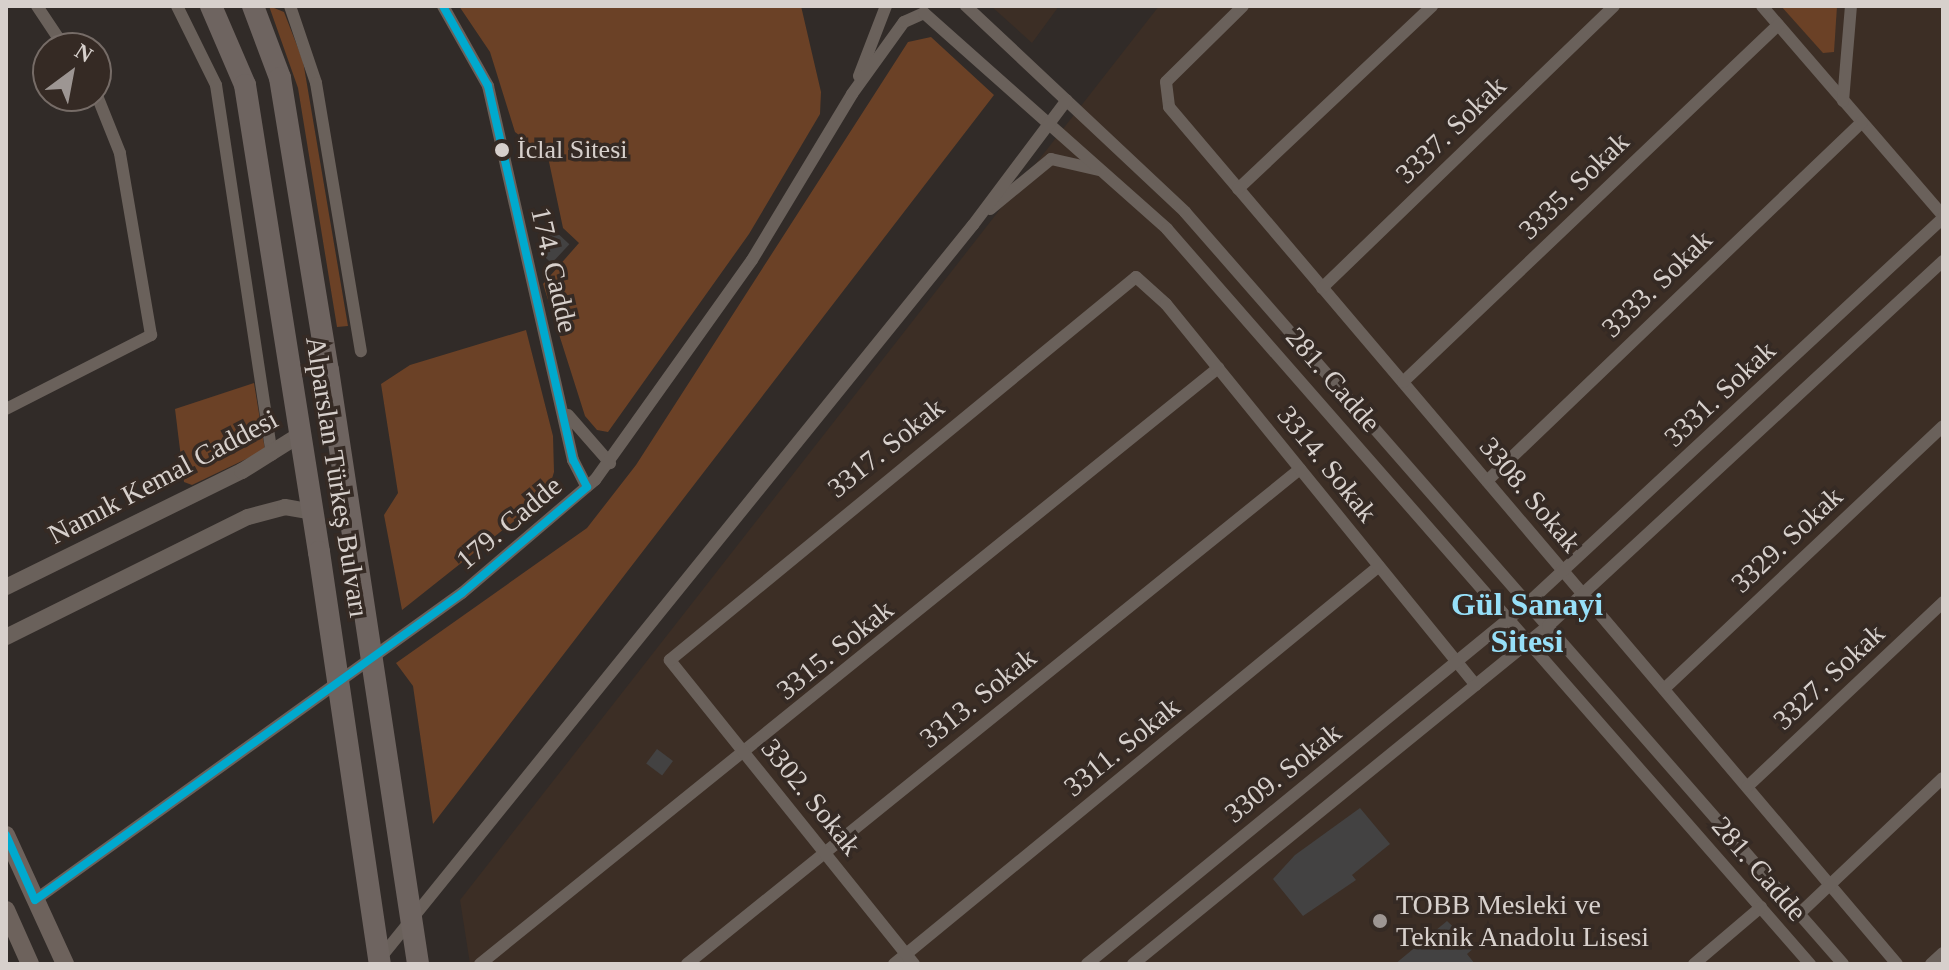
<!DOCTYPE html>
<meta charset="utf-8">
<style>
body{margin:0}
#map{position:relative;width:1949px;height:970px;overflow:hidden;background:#312b28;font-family:Georgia,serif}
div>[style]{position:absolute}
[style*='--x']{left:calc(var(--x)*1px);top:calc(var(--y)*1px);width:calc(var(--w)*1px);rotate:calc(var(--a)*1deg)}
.built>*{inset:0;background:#3c2e25}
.green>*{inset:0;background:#6b4126}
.building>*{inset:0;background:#434242;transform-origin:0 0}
.minor>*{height:12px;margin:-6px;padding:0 6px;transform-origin:6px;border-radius:6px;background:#6a615b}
.tertiary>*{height:16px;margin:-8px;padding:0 8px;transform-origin:8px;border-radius:8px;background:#6a615b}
.secondary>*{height:18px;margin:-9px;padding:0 9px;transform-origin:9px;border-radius:9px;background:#6d625c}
.trunk>*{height:22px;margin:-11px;padding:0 11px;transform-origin:11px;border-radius:11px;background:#6e6460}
.trunk-bridge>*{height:22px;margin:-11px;padding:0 11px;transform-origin:11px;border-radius:11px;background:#6e6460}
.bus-1>*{height:8px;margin:-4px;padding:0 4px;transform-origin:4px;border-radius:4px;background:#00a9ce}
.dots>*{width:22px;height:22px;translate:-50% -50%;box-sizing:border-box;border:4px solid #352a24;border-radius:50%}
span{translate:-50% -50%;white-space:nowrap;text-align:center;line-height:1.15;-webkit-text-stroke:7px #352a24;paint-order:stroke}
.bus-label{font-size:26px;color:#d7d0cc}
.left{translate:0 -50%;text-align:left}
.street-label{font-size:28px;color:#d7d0cc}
.poi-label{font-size:28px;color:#d7d0cc}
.quarter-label{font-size:32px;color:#96dff8;font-weight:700}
.frame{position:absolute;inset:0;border:8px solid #d7d0cc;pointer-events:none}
.north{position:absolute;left:32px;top:32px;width:80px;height:80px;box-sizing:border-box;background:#352a24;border:2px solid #766c67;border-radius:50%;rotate:32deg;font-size:22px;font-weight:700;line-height:32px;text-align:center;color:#d7d0cc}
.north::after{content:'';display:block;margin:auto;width:28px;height:36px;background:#9d9693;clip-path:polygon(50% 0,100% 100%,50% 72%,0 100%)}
</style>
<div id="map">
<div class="built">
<i style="clip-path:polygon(991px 6px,1059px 6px,1032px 43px)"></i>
<i style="clip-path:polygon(1159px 6px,1943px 6px,1943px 964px,470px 964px,460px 900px)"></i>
</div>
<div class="green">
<i style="clip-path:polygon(269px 6px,284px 12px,303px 61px,348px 326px,337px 327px,298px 88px)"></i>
<i style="clip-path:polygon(459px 6px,801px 6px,821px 92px,820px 114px,749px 234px,608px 432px,597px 430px,585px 416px,543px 284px,579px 243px,563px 228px,548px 157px,515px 132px,490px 52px)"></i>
<i style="clip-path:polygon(1781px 6px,1837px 6px,1834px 52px,1823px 53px)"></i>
<i style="clip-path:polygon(931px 37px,994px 95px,433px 824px,413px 686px,396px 663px,587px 528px,636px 465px,908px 42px)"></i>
<i style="clip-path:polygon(526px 330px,553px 436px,554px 472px,547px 495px,402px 610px,384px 515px,398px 493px,381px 384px,410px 365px)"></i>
<i style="clip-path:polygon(254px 383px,265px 450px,192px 485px,184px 482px,175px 409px)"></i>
</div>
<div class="building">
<i style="left:554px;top:230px;width:21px;height:26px;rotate:43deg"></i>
<i style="left:657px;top:749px;width:20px;height:18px;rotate:37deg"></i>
<i style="clip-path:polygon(1360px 808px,1390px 844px,1352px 875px,1356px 880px,1303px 916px,1273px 879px,1295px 855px)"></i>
<i style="clip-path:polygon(1447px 921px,1475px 947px,1467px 954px,1475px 964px,1395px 964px)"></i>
</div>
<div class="minor">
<i style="--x:37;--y:6;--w:50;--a:56.3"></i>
<i style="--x:177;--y:6;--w:88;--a:63.7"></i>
<i style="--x:216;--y:85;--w:374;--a:81.4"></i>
<i style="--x:290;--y:6;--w:81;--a:71.3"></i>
<i style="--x:316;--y:83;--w:272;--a:80.5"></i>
<i style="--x:443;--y:6;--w:92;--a:60.6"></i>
<i style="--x:488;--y:86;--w:384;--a:77.2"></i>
<i style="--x:573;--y:460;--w:30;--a:63"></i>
<i style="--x:966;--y:6;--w:301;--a:43.2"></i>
<i style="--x:1185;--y:212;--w:999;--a:48.81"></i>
<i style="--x:1243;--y:6;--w:108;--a:135.4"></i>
<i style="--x:1166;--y:82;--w:25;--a:83"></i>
<i style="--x:1169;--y:107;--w:1124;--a:49.65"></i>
<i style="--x:1762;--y:6;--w:277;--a:49.2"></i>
<i style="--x:859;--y:76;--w:75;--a:-68.9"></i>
<i style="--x:1843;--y:101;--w:95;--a:-85.2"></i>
<i style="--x:1238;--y:189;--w:267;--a:-43.3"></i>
<i style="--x:990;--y:209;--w:79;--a:-39.3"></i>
<i style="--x:1051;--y:159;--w:49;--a:12.9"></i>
<i style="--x:1322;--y:288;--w:406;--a:-44"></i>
<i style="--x:1403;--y:382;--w:518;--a:-43.59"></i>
<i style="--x:6;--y:409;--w:163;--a:-27"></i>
<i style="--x:151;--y:335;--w:185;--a:-99.7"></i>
<i style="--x:120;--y:153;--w:65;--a:-111.8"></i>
<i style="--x:568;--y:415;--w:64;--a:48.8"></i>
<i style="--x:1487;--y:481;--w:519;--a:-43.75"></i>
<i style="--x:1664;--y:689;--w:383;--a:-43.3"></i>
<i style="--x:1747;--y:787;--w:270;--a:-43.3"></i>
<i style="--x:35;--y:900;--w:526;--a:-35.71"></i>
<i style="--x:462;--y:593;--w:175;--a:-40.4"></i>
<i style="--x:595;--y:480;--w:270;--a:-54.5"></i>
<i style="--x:752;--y:260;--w:194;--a:-58.9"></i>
<i style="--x:852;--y:94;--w:89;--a:-54.2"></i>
<i style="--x:904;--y:22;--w:22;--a:-24"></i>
<i style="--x:924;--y:13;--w:325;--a:41.6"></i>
<i style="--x:1167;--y:229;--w:977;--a:48.82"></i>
<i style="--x:1799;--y:914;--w:198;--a:-43.4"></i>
<i style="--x:377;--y:962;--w:948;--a:-51.04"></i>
<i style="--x:973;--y:225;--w:156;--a:-53.1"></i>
<i style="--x:480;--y:964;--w:949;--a:-38.92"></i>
<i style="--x:687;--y:964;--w:788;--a:-38.92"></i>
<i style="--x:894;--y:964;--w:627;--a:-39.37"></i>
<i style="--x:914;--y:964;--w:390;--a:-128.8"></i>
<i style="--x:670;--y:660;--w:603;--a:-39.42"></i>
<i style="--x:1136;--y:277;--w:40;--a:42"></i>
<i style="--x:1166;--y:304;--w:491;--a:50.9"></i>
<i style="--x:1087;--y:964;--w:570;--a:-39.3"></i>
<i style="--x:1528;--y:603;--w:566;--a:-42.85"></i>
<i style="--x:1133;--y:964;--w:535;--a:-39.16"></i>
<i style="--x:1548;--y:626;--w:538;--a:-42.74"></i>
<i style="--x:1694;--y:964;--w:88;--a:-40.4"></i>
<i style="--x:1931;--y:964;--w:16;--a:-43"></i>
</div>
<div class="tertiary">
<i style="--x:6;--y:587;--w:263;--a:-26.2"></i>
<i style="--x:242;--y:471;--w:70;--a:-32.1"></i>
<i style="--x:6;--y:637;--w:270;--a:-26.4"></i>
<i style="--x:248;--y:517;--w:38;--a:-15"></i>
<i style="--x:285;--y:507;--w:28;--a:10"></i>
</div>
<div class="secondary">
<i style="--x:6;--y:835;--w:142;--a:65.4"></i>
<i style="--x:6;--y:910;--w:59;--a:66"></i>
</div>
<div class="trunk">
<i style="--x:211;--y:6;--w:86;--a:66.7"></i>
<i style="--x:245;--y:85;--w:473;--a:81"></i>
<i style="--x:253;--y:6;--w:77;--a:69.4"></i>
<i style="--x:280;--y:78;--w:296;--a:80.7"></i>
</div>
<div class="trunk-bridge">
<i style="--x:328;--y:370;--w:601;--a:81.38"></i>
<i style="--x:319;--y:552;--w:416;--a:81.6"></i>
</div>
<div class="bus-1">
<i style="--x:6;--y:835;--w:71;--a:66"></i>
<i style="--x:35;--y:900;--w:526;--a:-35.71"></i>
<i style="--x:462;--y:593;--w:164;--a:-40.3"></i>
<i style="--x:587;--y:487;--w:30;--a:-117"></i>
<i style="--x:573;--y:460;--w:384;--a:-102.8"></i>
<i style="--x:488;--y:86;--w:92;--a:-119.4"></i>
</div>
<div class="dots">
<i style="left:502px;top:150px;background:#d7d0cc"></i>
<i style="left:1380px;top:921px;background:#9d9693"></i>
</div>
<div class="bus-label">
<span class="left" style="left:517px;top:150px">İclal Sitesi</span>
</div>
<div class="street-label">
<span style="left:1451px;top:130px;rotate:-44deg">3337. Sokak</span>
<span style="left:1574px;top:186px;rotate:-44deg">3335. Sokak</span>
<span style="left:554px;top:270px;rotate:77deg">174. Cadde</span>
<span style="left:1657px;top:284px;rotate:-44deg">3333. Sokak</span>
<span style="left:1333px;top:380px;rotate:49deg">281. Cadde</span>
<span style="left:1720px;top:394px;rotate:-43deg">3331. Sokak</span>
<span style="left:886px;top:448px;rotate:-39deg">3317. Sokak</span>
<span style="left:1327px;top:464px;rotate:51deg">3314. Sokak</span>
<span style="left:163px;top:477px;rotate:-28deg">Namık Kemal Caddesi</span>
<span style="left:337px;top:477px;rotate:81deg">Alparslan Türkeş Bulvarı</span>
<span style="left:1530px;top:495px;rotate:50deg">3308. Sokak</span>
<span style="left:509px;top:523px;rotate:-40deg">179. Cadde</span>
<span style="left:1787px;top:540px;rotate:-43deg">3329. Sokak</span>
<span style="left:835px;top:650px;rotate:-39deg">3315. Sokak</span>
<span style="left:1829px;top:677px;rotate:-43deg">3327. Sokak</span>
<span style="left:978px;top:698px;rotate:-39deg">3313. Sokak</span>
<span style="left:1122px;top:747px;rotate:-39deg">3311. Sokak</span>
<span style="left:1283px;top:773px;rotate:-39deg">3309. Sokak</span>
<span style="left:811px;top:797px;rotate:51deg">3302. Sokak</span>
<span style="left:1759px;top:869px;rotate:49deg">281. Cadde</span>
</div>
<div class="poi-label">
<span class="left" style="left:1396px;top:921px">TOBB Mesleki ve<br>Teknik Anadolu Lisesi</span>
</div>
<div class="quarter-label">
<span style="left:1527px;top:623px">Gül Sanayi<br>Sitesi</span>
</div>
<div class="frame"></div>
<div class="north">N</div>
</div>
